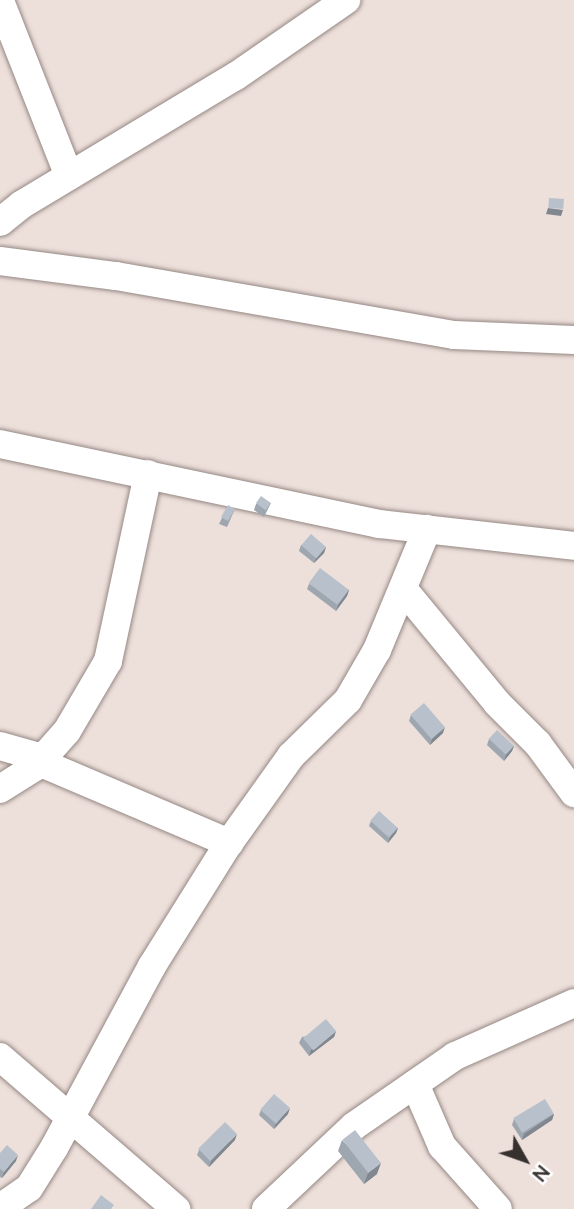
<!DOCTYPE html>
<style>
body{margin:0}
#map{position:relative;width:574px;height:1209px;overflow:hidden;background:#eddfda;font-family:Mulish,sans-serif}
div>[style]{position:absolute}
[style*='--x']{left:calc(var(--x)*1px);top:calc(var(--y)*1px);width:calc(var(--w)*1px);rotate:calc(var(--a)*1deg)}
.roads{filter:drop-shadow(0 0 2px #958884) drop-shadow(0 0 2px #958884)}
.street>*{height:28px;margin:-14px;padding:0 14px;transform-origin:14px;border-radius:14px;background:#fff}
.wall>*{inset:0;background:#9ea6af}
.shaded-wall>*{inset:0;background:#81878e}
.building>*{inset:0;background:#b8c1cb;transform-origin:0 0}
span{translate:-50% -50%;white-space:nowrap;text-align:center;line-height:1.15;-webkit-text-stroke:7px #fff;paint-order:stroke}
.north{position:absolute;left:490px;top:1125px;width:70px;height:70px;-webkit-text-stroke:5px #fff;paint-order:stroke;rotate:130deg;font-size:19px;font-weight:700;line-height:28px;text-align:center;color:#36302f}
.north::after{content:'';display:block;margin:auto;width:24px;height:32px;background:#36302f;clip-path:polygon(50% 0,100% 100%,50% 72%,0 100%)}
</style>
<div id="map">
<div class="roads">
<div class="street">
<i style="--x:0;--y:1;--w:188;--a:68.5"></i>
<i style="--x:0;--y:222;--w:27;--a:-39"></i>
<i style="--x:21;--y:205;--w:251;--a:-31"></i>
<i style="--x:236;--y:76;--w:134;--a:-34.6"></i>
<i style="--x:0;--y:261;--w:117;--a:7.4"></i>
<i style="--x:116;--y:276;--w:343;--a:9.9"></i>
<i style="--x:454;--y:335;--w:120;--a:2.4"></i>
<i style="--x:0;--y:444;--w:387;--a:11.9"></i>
<i style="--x:379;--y:524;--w:196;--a:6.4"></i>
<i style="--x:404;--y:590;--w:146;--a:50.5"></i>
<i style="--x:497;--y:703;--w:58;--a:45"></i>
<i style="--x:538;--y:744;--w:61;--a:53.7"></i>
<i style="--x:0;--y:746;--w:44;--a:15.9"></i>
<i style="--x:39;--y:762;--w:207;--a:23.1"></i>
<i style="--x:0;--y:789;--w:41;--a:-32.2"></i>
<i style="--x:35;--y:767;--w:48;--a:-48.4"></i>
<i style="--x:67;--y:731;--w:81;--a:-59.6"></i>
<i style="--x:108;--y:661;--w:191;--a:-77.9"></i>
<i style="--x:0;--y:1057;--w:233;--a:40.8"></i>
<i style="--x:415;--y:1084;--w:68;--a:66.5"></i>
<i style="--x:442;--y:1146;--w:84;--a:48.4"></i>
<i style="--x:0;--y:1208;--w:35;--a:-35"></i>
<i style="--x:29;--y:1188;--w:47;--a:-58"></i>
<i style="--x:54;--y:1148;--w:207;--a:-61.7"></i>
<i style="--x:152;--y:966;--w:145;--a:-58"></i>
<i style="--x:229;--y:843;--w:107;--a:-54.5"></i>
<i style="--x:291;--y:756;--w:80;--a:-44.5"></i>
<i style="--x:348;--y:700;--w:58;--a:-59.9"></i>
<i style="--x:377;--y:650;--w:131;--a:-67.5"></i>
<i style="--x:266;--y:1209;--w:121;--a:-43.3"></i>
<i style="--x:354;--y:1126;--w:123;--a:-34.7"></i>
<i style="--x:455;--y:1056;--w:130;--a:-24"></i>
</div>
</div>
<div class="wall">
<i style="clip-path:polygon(271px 503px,264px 517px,254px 510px,256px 504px)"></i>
<i style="clip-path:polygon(235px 509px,227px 527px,219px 524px,222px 518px)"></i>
<i style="clip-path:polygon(301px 545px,326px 547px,324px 553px,314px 563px,299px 551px)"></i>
<i style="clip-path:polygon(309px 584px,349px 590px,347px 596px,336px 611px,307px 589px)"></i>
<i style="clip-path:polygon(411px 715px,443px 733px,430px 745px,409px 721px)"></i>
<i style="clip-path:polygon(489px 739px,514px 746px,512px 751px,504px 761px,487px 745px)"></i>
<i style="clip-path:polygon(371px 821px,398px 828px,396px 833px,388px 843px,369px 826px)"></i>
<i style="clip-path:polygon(336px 1031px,334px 1037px,309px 1056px,299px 1043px,302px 1037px)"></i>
<i style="clip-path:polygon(261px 1110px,288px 1114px,274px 1129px,259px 1115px)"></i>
<i style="clip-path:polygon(554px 1114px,552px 1120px,522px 1140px,512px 1125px,514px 1119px)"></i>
<i style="clip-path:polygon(235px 1140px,209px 1167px,197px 1155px,199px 1150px)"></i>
<i style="clip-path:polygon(342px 1140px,377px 1174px,364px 1184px,338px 1151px)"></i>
<i style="clip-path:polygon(0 1153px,16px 1161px,2px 1178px,0 1177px)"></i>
</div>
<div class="shaded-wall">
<i style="clip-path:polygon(548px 208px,563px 210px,561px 216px,546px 214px)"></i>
<i style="clip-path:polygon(326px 547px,324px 553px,314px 563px,316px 558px)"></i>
<i style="clip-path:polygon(349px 590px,347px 596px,336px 611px,338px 605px)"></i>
<i style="clip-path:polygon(445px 727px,443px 733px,430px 745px,432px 739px)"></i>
<i style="clip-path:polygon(514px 746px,512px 751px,504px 761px,506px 755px)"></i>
<i style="clip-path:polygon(398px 828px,396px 833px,388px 843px,390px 837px)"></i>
<i style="clip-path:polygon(336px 1031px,334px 1037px,309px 1056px,311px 1050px)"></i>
<i style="clip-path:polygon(290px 1108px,288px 1114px,274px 1129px,276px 1123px)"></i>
<i style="clip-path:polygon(554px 1114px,552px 1120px,522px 1140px,524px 1134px)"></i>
<i style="clip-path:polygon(237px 1134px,235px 1140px,209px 1167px,211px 1161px)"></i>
<i style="clip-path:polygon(18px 1155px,16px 1161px,2px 1178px,4px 1172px)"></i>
<i style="clip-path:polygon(381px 1163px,377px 1174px,364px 1184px,368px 1173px)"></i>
</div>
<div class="building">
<i style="left:549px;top:198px;width:15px;height:10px;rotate:4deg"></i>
<i style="left:261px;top:496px;width:12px;height:9px;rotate:35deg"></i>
<i style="left:228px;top:505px;width:8px;height:14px;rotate:30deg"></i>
<i style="left:311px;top:534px;width:20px;height:15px;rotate:41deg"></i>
<i style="left:320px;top:568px;width:36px;height:19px;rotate:37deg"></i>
<i style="left:424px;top:703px;width:32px;height:18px;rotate:49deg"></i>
<i style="left:497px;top:730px;width:23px;height:12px;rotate:43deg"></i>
<i style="left:379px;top:811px;width:25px;height:13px;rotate:42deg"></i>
<i style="left:326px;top:1019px;width:16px;height:30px;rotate:50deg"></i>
<i style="left:274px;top:1094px;width:21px;height:21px;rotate:41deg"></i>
<i style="left:545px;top:1099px;width:17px;height:37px;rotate:59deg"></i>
<i style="left:225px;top:1122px;width:17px;height:38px;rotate:45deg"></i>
<i style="left:355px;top:1130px;width:42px;height:16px;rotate:52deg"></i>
<i style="clip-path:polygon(7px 1145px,18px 1155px,4px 1172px,0 1169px,0 1153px)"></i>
<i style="clip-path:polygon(101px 1195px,114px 1205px,111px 1209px,91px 1209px)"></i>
</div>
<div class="north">N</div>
</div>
